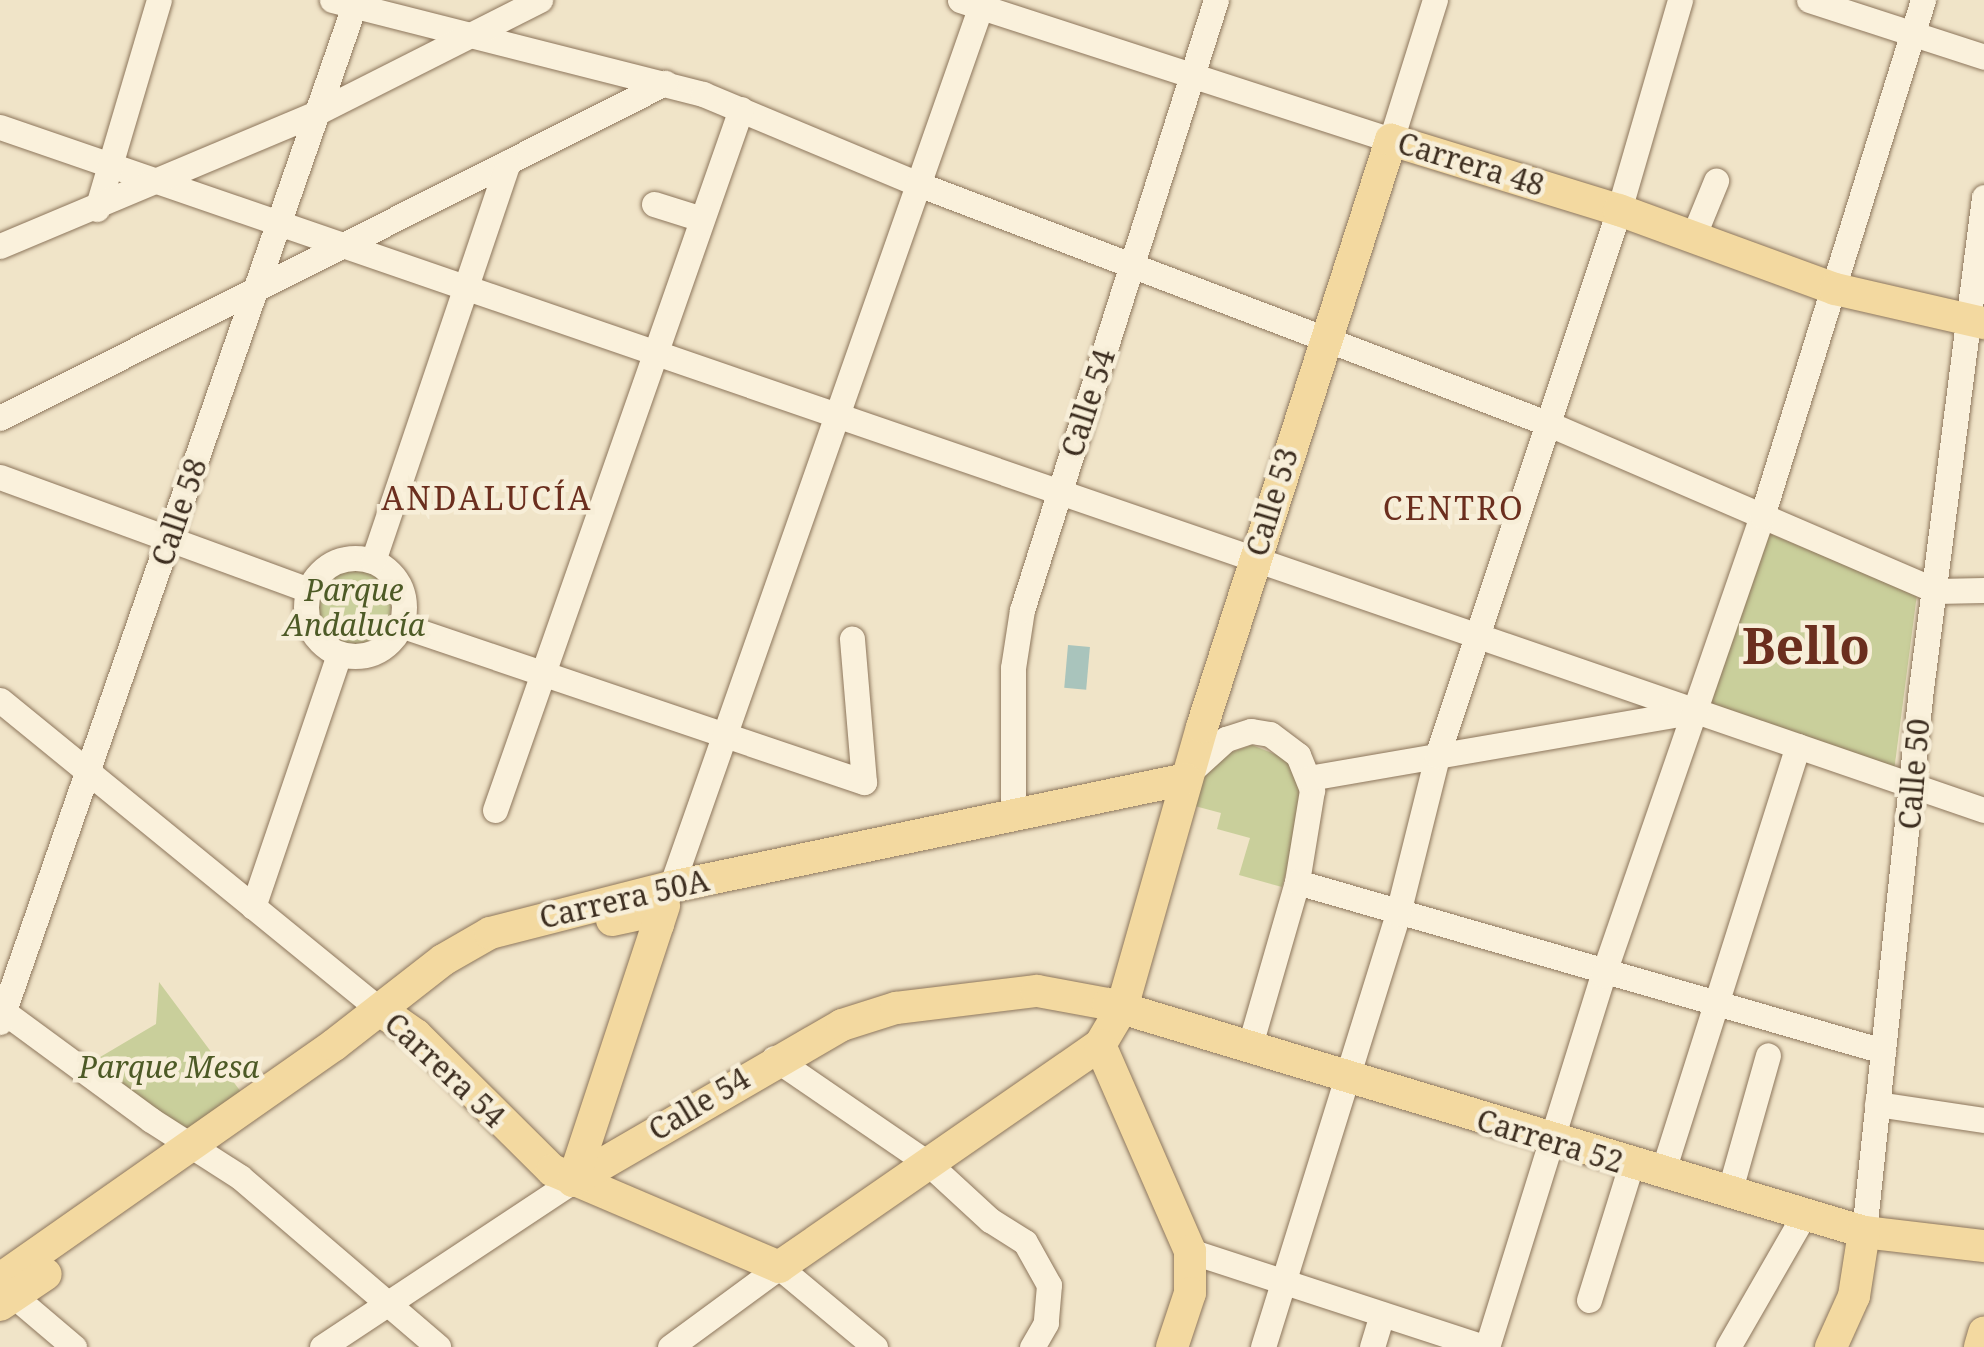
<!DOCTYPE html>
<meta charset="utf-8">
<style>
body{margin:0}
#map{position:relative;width:1984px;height:1347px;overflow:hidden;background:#f0e4c8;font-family:"Noto Serif",serif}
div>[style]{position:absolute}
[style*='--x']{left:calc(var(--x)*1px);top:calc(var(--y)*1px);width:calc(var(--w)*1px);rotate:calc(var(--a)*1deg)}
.green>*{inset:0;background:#c9cf9b}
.round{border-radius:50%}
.water>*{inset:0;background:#a9c4bc;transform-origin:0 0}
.roads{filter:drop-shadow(0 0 2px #8d765c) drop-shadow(0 0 2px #8d765c)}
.minor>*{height:25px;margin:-12.5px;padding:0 12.5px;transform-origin:12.5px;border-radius:12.5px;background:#faf1dc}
.minor>.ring{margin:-12.5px;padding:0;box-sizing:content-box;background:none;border:25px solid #faf1dc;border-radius:50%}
.major>*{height:32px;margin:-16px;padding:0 16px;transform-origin:16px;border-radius:16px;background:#f3d9a0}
span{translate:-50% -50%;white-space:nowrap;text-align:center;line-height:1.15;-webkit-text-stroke:9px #f7eed8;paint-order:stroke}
.street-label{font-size:30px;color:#3d2e20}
.park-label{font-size:30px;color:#4d5a26;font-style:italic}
.neighbourhood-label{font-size:32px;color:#6b2e1e;letter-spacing:2.5px}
.town-label{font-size:50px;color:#6b2e1e;font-weight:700}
</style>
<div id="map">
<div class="green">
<i style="clip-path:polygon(1758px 529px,1917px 594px,1893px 779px,1695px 711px)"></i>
<i class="round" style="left:317px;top:570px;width:74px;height:74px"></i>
<i style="clip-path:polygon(1252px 745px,1289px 760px,1298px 781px,1302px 814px,1282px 887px,1239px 875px,1250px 838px,1217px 829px,1221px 813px,1191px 805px,1212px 759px)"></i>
<i style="clip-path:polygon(159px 982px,241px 1092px,186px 1131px,90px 1063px,156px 1024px)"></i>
</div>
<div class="water">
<i style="left:1068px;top:645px;width:22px;height:43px;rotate:5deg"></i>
</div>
<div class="roads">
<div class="minor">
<i style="--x:332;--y:0;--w:383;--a:14.2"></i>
<i style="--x:703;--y:94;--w:233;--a:22.7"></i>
<i style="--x:918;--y:184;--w:675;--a:20.82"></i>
<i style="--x:1549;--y:424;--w:421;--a:23.3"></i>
<i style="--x:1936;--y:591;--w:48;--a:-1.2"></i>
<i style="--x:960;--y:0;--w:453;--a:18"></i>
<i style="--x:1391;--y:140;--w:147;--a:-72.6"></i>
<i style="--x:1809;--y:0;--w:184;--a:18"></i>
<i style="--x:0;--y:127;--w:2098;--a:19"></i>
<i style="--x:654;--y:204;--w:50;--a:17.4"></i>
<i style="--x:97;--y:209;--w:218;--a:-73.5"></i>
<i style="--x:1693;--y:237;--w:61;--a:-67.7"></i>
<i style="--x:0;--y:246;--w:345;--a:-22.8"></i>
<i style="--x:318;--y:112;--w:249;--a:-26.8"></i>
<i style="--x:0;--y:418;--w:745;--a:-26.74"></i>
<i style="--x:0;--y:477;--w:328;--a:20.1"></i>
<i class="ring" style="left:306px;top:558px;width:73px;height:73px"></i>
<i style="--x:373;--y:561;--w:421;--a:-71.3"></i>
<i style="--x:400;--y:625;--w:490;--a:18.7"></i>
<i style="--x:864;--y:782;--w:144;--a:-94.8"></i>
<i style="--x:0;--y:700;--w:490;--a:39.2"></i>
<i style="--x:1193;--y:769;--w:45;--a:-42.3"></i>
<i style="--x:1226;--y:739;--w:26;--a:-18"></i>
<i style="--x:1251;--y:731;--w:19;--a:9"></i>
<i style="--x:1270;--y:734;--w:35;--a:37"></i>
<i style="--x:1298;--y:755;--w:38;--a:68"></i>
<i style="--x:1312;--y:790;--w:93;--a:99.3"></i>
<i style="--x:1297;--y:882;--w:173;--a:106.1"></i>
<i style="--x:1309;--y:778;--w:387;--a:-9.8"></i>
<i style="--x:495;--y:810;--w:743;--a:-70.66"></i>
<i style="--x:1013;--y:815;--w:147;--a:-90"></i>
<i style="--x:1013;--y:668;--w:59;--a:-81.2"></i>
<i style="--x:1022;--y:610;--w:640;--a:-72.36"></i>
<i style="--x:1297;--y:882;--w:610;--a:16.09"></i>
<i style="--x:671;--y:887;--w:940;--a:-70.62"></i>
<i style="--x:253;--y:907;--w:267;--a:-71.2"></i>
<i style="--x:0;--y:1009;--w:187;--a:36.3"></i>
<i style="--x:151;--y:1120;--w:106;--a:32.6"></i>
<i style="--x:240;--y:1177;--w:261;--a:40.6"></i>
<i style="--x:0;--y:1022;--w:1082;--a:-70.79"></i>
<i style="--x:774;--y:1058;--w:188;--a:34.4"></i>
<i style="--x:929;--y:1164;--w:83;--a:42.6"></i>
<i style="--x:990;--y:1220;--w:41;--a:32.2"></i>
<i style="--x:1025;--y:1242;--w:49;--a:60.8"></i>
<i style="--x:1049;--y:1285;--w:38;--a:95"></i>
<i style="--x:1046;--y:1323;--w:28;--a:120"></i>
<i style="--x:1877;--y:1104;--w:108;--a:8.5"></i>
<i style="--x:1662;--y:1174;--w:449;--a:-72.4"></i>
<i style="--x:1729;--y:1193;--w:143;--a:-74.2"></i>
<i style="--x:1864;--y:1232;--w:546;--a:-84.01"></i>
<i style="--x:1921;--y:689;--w:496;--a:-82.7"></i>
<i style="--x:1190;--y:1251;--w:309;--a:18.1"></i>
<i style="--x:14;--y:1296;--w:79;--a:40.4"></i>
<i style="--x:1589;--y:1300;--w:141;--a:-72.7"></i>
<i style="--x:322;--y:1347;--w:301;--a:-33.5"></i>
<i style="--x:670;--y:1347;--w:135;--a:-36.3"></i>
<i style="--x:779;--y:1267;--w:125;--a:39.8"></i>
<i style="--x:1263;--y:1347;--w:455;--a:-72.7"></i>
<i style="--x:1398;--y:913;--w:162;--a:-76"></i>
<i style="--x:1437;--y:756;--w:576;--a:-71.57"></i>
<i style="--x:1619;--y:210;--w:219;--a:-73.8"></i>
<i style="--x:1372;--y:1347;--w:34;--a:-73"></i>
<i style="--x:1487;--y:1347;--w:390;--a:-72.7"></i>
<i style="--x:1603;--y:975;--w:486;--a:-70.9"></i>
<i style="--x:1762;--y:516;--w:541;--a:-72.67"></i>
<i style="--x:1728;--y:1347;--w:152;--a:-60.1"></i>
</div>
<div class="major">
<i style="--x:612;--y:920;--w:33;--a:-12"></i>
<i style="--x:644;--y:913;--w:18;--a:38"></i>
<i style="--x:380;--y:1010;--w:44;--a:34.8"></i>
<i style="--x:416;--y:1035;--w:192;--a:44.8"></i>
<i style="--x:552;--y:1170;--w:247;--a:23.1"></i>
<i style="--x:779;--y:1267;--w:390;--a:-34.7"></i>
<i style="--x:1100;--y:1045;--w:43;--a:-59.3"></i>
<i style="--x:1122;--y:1008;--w:292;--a:-74.1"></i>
<i style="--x:1202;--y:727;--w:617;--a:-72.15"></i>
<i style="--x:1391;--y:140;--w:239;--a:17.1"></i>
<i style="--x:1619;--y:210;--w:230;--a:20.1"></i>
<i style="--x:1835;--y:289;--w:153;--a:12.9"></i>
<i style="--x:1100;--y:1045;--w:225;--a:66.4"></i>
<i style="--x:1190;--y:1251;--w:42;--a:90"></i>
<i style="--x:1190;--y:1293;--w:57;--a:108.4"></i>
<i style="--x:573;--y:1181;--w:311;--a:-30.1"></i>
<i style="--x:842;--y:1025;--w:57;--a:-17.5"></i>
<i style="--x:896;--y:1008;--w:142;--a:-6.9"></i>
<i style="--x:1037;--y:991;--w:72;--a:10.4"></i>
<i style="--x:1108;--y:1004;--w:790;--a:16.78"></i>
<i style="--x:1864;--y:1232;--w:121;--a:6.7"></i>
<i style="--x:573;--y:1181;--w:290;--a:-71.7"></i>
<i style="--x:0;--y:1279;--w:408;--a:-35"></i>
<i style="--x:334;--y:1045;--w:138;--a:-37.9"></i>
<i style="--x:443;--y:960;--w:54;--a:-29.9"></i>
<i style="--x:490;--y:933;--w:187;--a:-14.3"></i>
<i style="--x:671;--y:887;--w:526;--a:-11.84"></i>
<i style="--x:0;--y:1305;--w:55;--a:-34"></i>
<i style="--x:1831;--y:1347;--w:56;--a:-65.7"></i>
<i style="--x:1854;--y:1296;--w:65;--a:-81.1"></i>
<i style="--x:1980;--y:1347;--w:15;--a:-74"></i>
</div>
</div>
<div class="street-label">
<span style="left:1471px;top:164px;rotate:17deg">Carrera 48</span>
<span style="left:1088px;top:403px;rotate:-72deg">Calle 54</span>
<span style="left:1272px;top:502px;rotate:-73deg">Calle 53</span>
<span style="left:179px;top:512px;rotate:-71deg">Calle 58</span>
<span style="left:1914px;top:774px;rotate:-85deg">Calle 50</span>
<span style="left:624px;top:899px;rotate:-13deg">Carrera 50A</span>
<span style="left:445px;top:1070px;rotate:43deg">Carrera 54</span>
<span style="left:699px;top:1104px;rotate:-31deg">Calle 54</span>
<span style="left:1550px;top:1141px;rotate:17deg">Carrera 52</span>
</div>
<div class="park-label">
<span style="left:354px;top:607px">Parque<br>Andalucía</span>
<span style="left:169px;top:1067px">Parque Mesa</span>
</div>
<div class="neighbourhood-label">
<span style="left:487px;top:498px">ANDALUCÍA</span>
<span style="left:1454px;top:508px">CENTRO</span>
</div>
<div class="town-label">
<span style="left:1806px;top:646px">Bello</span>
</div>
</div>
